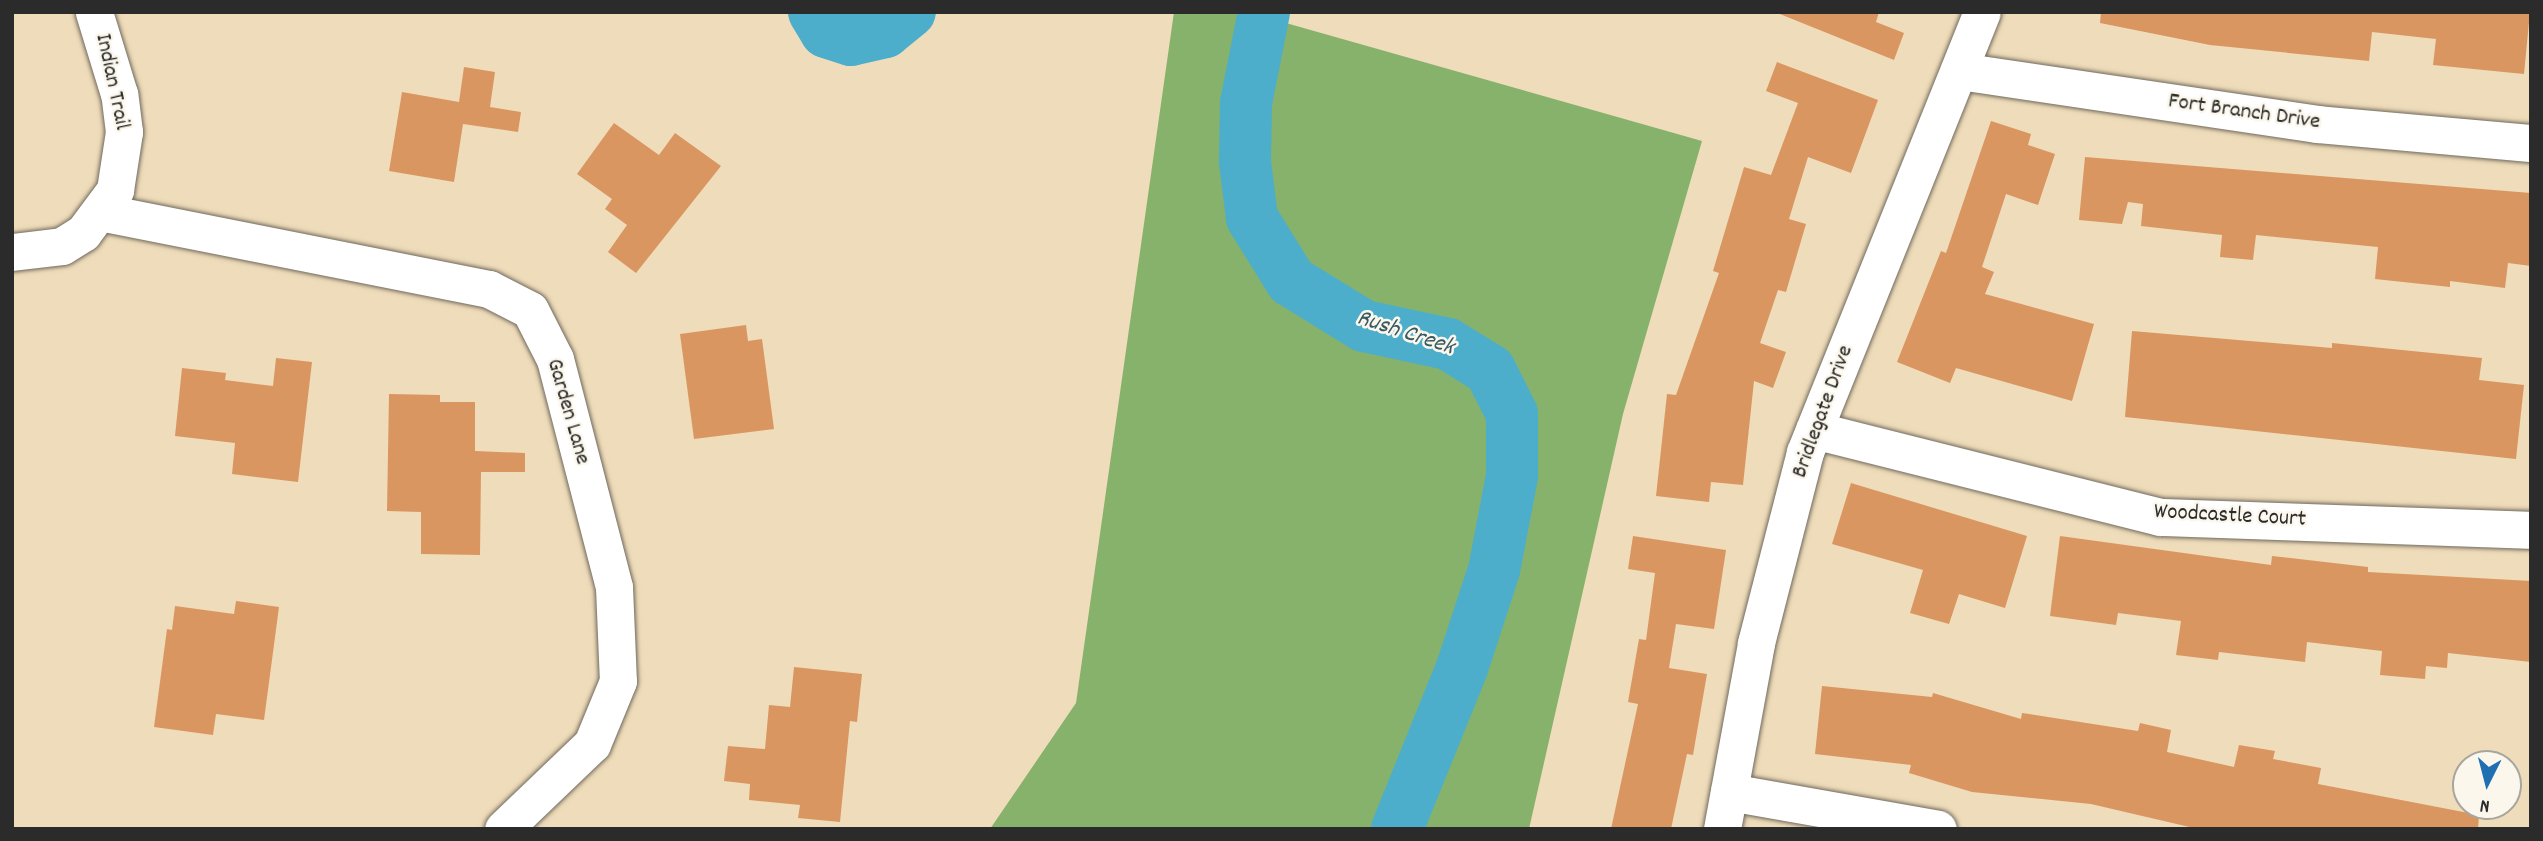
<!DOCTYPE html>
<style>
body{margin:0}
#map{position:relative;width:2543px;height:841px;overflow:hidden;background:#efdcba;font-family:Dekko,sans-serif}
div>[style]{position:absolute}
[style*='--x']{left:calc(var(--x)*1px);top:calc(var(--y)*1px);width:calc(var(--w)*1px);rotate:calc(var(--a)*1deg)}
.forest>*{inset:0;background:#86b26b}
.river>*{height:52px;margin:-26px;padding:0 26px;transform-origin:26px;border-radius:26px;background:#4daecc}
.building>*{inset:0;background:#da9660}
.roads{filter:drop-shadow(0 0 2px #70695d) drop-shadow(0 0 2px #70695d)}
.minor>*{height:37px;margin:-18.5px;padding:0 18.5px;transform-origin:18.5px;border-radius:18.5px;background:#fff}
span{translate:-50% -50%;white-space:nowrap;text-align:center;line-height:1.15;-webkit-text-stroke:5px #fbf7ec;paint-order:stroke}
.street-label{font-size:23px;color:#2b2b2b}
.water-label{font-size:24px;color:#375963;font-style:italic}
.frame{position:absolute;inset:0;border:14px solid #2b2b2b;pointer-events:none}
.north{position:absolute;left:2452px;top:750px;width:70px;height:70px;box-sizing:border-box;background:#fbf7ec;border:2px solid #a8a59f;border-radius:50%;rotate:186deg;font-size:19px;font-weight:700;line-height:28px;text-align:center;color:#2b2b2b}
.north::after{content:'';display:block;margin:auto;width:24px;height:32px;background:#1f6fb2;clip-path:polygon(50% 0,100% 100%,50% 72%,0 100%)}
</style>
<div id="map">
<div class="forest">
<i style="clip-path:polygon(1174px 12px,1247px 12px,1702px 141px,1623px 414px,1529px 829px,990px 829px,1076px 703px)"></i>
</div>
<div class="river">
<i style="--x:814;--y:12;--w:23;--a:59"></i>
<i style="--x:826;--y:32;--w:26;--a:18"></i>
<i style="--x:851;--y:40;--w:35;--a:-13"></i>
<i style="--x:885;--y:32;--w:32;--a:-39"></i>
<i style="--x:1264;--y:12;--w:93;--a:101.2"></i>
<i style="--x:1246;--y:103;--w:59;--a:91"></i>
<i style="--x:1245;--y:162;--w:56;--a:82.9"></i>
<i style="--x:1252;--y:218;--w:74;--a:58.2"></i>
<i style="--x:1291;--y:281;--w:86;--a:31.7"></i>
<i style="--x:1364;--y:326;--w:86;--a:12.1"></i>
<i style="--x:1448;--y:344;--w:49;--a:31.8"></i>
<i style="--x:1490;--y:370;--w:49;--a:63.4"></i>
<i style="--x:1512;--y:414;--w:62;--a:90"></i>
<i style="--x:1512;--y:476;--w:96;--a:100.8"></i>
<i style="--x:1494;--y:570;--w:103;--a:108.1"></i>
<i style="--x:1462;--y:668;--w:174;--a:112"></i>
</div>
<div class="building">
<i style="clip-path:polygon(1775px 12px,1879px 12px,1876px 22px,1904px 33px,1894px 60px)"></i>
<i style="clip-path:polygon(2101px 12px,2530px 12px,2524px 74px,2433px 65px,2436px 39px,2372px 32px,2369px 61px,2210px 45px,2100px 23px)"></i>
<i style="clip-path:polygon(1777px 62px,1878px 100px,1851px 173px,1808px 157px,1789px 219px,1806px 224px,1786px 292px,1778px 290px,1760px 343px,1786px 352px,1773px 388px,1754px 381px,1743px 485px,1711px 482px,1709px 502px,1656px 496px,1667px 394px,1676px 395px,1719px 273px,1713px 271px,1744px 167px,1771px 175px,1798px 103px,1766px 91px)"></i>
<i style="clip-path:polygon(464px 67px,495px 72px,490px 107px,521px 112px,518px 132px,463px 124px,454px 182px,389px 171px,402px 92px,459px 102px)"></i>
<i style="clip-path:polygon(1991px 121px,2031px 134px,2028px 145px,2055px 154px,2038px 205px,2006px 194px,1982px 267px,1994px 272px,1985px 294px,2094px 324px,2072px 401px,1956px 368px,1950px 383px,1897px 362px,1941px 251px,1946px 253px)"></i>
<i style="clip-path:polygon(614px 123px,659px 155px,675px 133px,721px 166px,636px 273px,608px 252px,627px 225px,605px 209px,612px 199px,577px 174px)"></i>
<i style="clip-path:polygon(2085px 157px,2531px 193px,2531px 266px,2508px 263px,2505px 288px,2450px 281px,2450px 287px,2375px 279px,2378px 247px,2256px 235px,2253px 260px,2220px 257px,2222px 235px,2141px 226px,2143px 204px,2128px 202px,2122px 224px,2079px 220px)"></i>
<i style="clip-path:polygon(746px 325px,748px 341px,762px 339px,774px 429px,694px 439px,680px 334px)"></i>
<i style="clip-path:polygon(2132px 331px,2332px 348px,2332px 343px,2482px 358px,2479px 380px,2524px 385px,2516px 459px,2125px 417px)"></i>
<i style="clip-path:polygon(276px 358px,312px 362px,298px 482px,232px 474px,235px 443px,175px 436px,182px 368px,226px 373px,225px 380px,273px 386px)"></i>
<i style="clip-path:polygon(389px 394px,440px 395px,440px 402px,475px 402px,475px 451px,525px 453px,525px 472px,481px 472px,480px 555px,421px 554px,421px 512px,387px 511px)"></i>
<i style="clip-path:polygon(1851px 483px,2027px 536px,2005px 608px,1959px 594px,1949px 624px,1910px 613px,1923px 570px,1832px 544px)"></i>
<i style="clip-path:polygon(1633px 536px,1726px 550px,1714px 629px,1676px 624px,1669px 668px,1707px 674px,1693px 755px,1687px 754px,1671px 829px,1611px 829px,1638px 704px,1628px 702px,1639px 639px,1646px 640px,1655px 573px,1628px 569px)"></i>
<i style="clip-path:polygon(2060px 536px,2271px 565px,2272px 556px,2368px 567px,2368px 572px,2531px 581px,2531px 662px,2448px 653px,2447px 668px,2426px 666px,2425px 679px,2380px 675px,2382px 651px,2307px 642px,2305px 662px,2219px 652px,2218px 660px,2176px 655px,2181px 621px,2118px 613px,2116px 625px,2050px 616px)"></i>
<i style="clip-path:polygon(236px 601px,279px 607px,264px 720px,216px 714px,213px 735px,154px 727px,167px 629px,172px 630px,175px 606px,234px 614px)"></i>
<i style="clip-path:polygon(794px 667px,862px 674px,857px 722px,850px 721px,840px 822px,798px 818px,800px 805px,749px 800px,750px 784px,724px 781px,728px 746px,765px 749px,769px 705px,790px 707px)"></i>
<i style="clip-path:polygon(1822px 686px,1932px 697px,1933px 693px,2021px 719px,2022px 713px,2138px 731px,2140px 723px,2171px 730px,2167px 752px,2234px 767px,2239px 745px,2275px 751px,2273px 759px,2321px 768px,2318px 784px,2479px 815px,2478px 829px,2198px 829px,2091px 804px,1972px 792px,1909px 773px,1911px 765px,1815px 754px)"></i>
</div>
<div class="roads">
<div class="minor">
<i style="--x:1959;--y:71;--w:362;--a:8.4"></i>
<i style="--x:2317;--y:124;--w:215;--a:5.1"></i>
<i style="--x:100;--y:212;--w:397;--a:11.2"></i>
<i style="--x:489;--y:289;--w:46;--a:27.1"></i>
<i style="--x:530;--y:310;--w:55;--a:63"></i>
<i style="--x:555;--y:359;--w:236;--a:75.5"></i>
<i style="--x:614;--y:587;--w:94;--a:87.6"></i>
<i style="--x:618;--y:681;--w:68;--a:112.4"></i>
<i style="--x:592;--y:744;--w:123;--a:136.3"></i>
<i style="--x:12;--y:252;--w:50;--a:-6.8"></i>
<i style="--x:62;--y:246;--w:25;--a:-32"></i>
<i style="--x:83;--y:233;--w:54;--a:-53.3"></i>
<i style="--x:115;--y:190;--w:59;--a:-81.2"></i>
<i style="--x:124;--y:132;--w:38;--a:-97"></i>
<i style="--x:119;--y:94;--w:86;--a:-107"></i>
<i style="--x:1814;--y:430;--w:357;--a:14.1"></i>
<i style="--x:2160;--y:517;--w:371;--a:2"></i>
<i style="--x:1729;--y:792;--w:212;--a:10"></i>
<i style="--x:1722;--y:829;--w:189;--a:-79.6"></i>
<i style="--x:1756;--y:643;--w:197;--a:-75.6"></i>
<i style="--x:1805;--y:452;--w:474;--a:-68.1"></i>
</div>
</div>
<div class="street-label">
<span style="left:111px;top:82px;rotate:78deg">Indian Trail</span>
<span style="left:2244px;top:113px;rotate:8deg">Fort Branch Drive</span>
<span style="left:567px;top:412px;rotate:74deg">Garden Lane</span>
<span style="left:1824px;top:412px;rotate:-70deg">Bridlegate Drive</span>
<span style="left:2230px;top:517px;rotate:3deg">Woodcastle Court</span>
</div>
<div class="water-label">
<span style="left:1405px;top:334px;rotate:18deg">Rush Creek</span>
</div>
<div class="frame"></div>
<div class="north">N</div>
</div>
